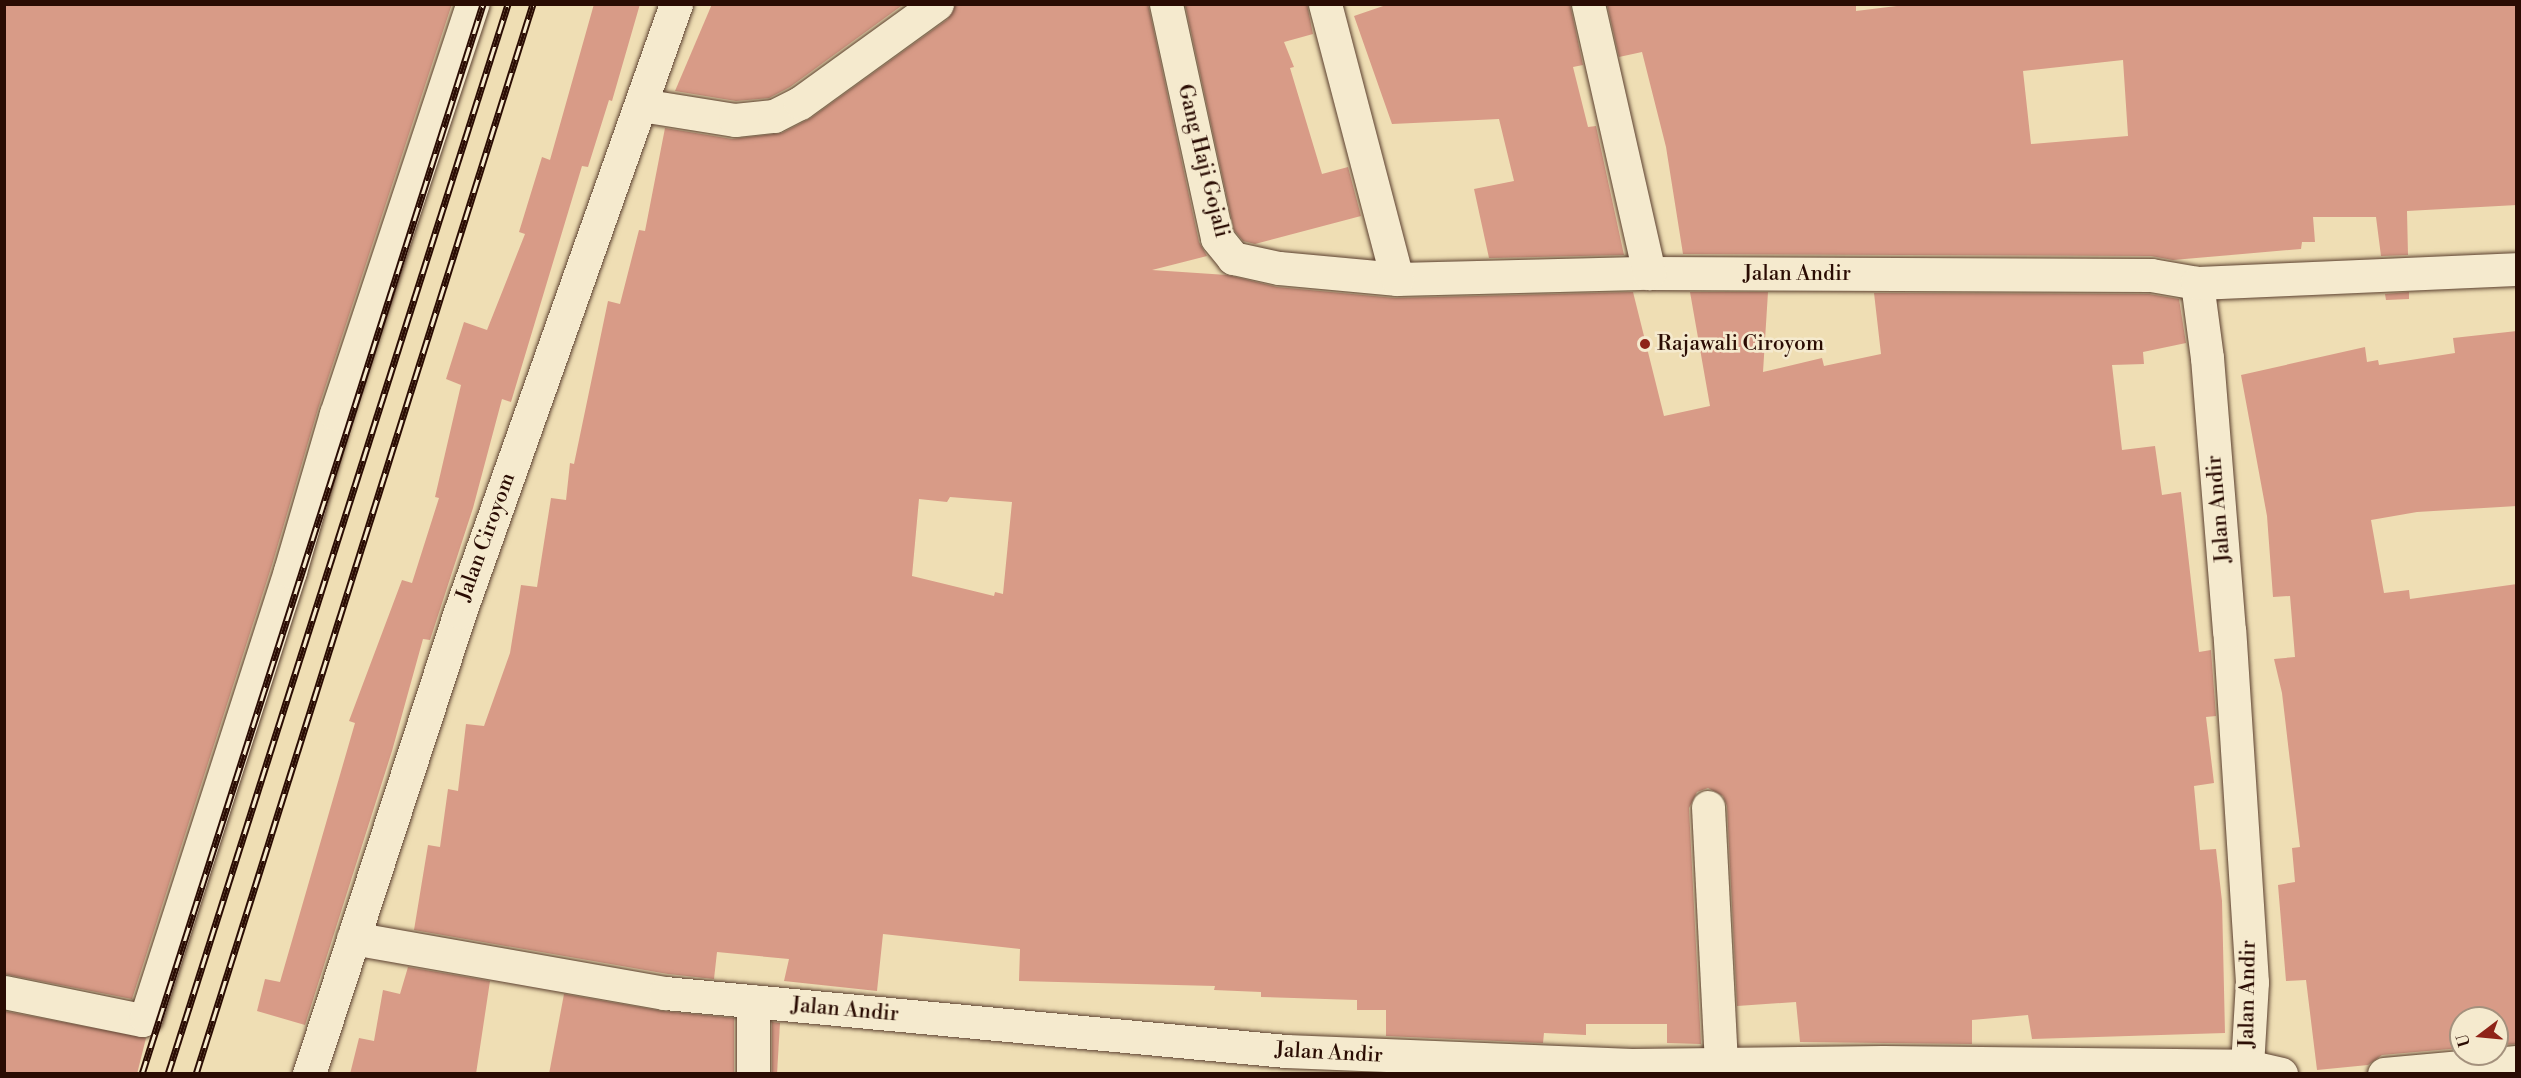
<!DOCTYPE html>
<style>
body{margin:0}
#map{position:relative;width:2521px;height:1078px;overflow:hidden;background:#efdeb4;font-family:"Libre Bodoni",serif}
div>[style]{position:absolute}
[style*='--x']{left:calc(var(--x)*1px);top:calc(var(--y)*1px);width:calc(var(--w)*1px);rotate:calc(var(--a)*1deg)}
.building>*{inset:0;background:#d89b87}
.roads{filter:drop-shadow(0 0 2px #5b402f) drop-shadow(0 0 2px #5b402f)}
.street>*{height:33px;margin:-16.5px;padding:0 16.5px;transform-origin:16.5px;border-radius:16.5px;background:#f5eace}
.secondary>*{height:33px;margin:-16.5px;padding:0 16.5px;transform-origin:16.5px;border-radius:16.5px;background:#f5eace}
.rail>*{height:7px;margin-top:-3.5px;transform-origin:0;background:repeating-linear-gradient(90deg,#f5eace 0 14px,#2a0c03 0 28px);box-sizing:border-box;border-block:2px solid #2a0c03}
.dots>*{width:16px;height:16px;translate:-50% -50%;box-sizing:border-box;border:3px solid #f5eace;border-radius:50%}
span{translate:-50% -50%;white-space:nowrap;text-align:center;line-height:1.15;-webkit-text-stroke:5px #f5eace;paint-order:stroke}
.street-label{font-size:21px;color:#2a0c03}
.poi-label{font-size:21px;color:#2a0c03}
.left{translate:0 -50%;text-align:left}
.frame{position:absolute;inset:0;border:6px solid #2a0c03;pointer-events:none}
.north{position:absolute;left:2449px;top:1006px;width:60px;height:60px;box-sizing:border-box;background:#f5eace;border:2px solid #a4917d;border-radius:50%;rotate:254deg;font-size:16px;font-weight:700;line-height:24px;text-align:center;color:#2a0c03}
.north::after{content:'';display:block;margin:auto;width:21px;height:27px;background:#8f2418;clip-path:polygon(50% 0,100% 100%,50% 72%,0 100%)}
</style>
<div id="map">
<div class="building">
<i style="clip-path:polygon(4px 4px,452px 4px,318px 409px,272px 565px,132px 999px,4px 974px)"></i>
<i style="clip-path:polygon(594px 4px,640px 4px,612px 101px,609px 100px,588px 167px,582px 166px,511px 402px,502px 399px,473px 508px,430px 640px,423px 639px,392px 751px,305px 1025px,257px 1011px,265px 979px,280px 982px,355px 723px,349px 721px,402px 580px,412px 583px,439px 498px,435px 497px,461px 385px,446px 379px,464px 322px,487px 330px,525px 234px,519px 232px,542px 157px,550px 160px)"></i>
<i style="clip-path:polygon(712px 4px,904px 4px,790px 87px,769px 98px,736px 101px,675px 91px)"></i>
<i style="clip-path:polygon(evenodd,955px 4px,1148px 4px,1199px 242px,1207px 256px,1152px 270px,1227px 275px,1277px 287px,1395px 298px,1633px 292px,1664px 416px,1710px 406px,1690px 292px,1768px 292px,1763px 372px,1822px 358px,1824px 366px,1881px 354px,1874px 293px,2149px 294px,2179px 299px,2186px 343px,2143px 352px,2144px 364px,2112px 365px,2122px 450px,2155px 446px,2162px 495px,2181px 492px,2199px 652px,2211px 650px,2216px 716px,2206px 717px,2214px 783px,2194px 786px,2200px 850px,2216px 849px,2222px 901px,2225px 1033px,2032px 1039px,2028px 1015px,1972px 1020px,1972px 1044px,1800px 1042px,1796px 1002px,1737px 1006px,1727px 806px,1723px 796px,1708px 788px,1697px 792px,1689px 808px,1701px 1044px,1667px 1043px,1667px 1024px,1586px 1024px,1586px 1035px,1544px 1033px,1543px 1043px,1386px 1036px,1386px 1010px,1357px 1010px,1357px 1000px,1261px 997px,1261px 992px,1214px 990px,1215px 986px,1019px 981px,1020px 949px,883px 934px,877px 991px,784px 981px,789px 959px,717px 952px,714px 979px,668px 974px,414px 930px,428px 845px,440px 847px,448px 789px,458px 791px,466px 724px,484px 726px,510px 653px,521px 585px,537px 587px,551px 498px,566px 500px,570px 463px,574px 464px,608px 301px,620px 304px,639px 230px,645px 231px,665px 128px,732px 139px,782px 133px,811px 118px,948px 19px,955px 4px,950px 497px,1012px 502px,1003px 594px,995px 592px,994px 596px,912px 576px,919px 499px,947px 502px,950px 497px)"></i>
<i style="clip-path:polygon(1185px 4px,1307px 4px,1313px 34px,1284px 42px,1294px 67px,1290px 68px,1322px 174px,1348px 167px,1361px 216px,1255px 244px,1243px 241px,1234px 230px)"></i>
<i style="clip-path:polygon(1389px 4px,1570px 4px,1583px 65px,1573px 67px,1588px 127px,1596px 126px,1624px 255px,1489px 258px,1474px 189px,1514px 181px,1499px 119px,1392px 124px,1354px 16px)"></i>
<i style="clip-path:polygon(evenodd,1607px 4px,1856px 4px,1856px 11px,1913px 4px,2517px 4px,2517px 205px,2407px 211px,2408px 255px,2381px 256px,2376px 217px,2313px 217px,2315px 242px,2302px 242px,2301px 249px,2173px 260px,2151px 256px,1683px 254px,1666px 147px,1642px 52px,1619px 57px,1607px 4px,2123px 60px,2128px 136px,2031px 144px,2023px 71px,2123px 60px)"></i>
<i style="clip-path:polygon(2409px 292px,2409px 299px,2386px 300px,2385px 294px)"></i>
<i style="clip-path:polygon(2517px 331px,2517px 506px,2417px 512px,2371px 520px,2384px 593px,2409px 590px,2410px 599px,2517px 584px,2517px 1044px,2497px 1045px,2497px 1018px,2461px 1018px,2461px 1048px,2382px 1055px,2368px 1065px,2317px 1070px,2306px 980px,2286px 981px,2278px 885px,2295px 882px,2292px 848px,2300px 847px,2282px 693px,2274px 659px,2295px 657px,2290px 596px,2273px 597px,2267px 516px,2241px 375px,2365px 347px,2367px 362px,2378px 360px,2379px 365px,2455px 353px,2453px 338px)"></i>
<i style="clip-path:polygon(408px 967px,490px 981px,476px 1074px,350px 1074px,359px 1038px,374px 1041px,383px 990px,400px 994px)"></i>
<i style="clip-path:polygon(564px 994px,662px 1011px,734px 1018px,734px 1074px,549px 1074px)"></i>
<i style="clip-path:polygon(4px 1011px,146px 1038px,137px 1074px,4px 1074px)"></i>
<i style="clip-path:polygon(772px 1022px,780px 1023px,777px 1074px,772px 1074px)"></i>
</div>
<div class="roads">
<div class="street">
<i style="--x:1166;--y:4;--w:239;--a:77.7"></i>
<i style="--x:1217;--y:238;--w:26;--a:51"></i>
<i style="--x:1233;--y:258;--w:47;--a:12.3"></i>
<i style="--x:1279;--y:268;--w:119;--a:5.3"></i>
<i style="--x:1397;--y:279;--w:252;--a:-1.4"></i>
<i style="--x:1649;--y:273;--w:502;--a:0.23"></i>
<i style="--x:2151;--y:275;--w:47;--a:9.9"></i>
<i style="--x:1325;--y:4;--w:284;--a:75.3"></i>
<i style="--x:1588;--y:4;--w:276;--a:77.2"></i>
<i style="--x:641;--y:105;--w:95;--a:9.1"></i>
<i style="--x:735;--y:120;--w:39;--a:-6"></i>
<i style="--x:774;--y:116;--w:29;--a:-27"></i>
<i style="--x:800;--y:103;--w:169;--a:-35.9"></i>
<i style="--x:1708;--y:807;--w:257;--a:87.1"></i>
<i style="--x:4;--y:992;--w:141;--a:11.5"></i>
<i style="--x:142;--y:1020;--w:5;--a:-37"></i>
<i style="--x:146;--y:1017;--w:469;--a:-72.1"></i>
<i style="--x:290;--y:571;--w:164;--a:-73.7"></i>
<i style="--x:336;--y:414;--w:432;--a:-71.6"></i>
<i style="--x:2247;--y:1066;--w:35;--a:13"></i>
<i style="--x:753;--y:1074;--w:73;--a:-90"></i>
<i style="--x:2384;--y:1074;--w:133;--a:-5.2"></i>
</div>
<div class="secondary">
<i style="--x:353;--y:938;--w:317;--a:10"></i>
<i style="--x:665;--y:993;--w:624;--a:5.34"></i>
<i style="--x:1286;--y:1051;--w:346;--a:2.3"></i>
<i style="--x:1632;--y:1065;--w:251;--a:-0.7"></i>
<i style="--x:1883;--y:1062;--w:364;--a:0.6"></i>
<i style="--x:2247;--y:1066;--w:84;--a:-86.6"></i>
<i style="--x:2252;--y:982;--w:352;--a:-93.7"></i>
<i style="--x:2229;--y:631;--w:274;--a:-94.6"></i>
<i style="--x:2207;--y:358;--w:76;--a:-97.6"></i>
<i style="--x:2197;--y:283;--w:319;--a:-2.5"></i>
<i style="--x:309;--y:1074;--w:486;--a:-71.9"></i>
<i style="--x:460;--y:612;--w:645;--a:-70.44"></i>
</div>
</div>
<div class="rail">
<i style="--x:142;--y:1074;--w:1123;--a:-72.32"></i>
<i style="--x:168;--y:1074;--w:1123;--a:-72.37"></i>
<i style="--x:196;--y:1074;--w:1122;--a:-72.52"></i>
</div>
<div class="dots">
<i style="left:1645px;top:344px;background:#8f2418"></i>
</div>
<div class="street-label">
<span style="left:1203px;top:161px;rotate:76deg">Gang Haji Gojali</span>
<span style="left:1797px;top:274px">Jalan Andir</span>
<span style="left:2219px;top:509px;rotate:-95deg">Jalan Andir</span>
<span style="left:486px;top:537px;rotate:-70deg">Jalan Ciroyom</span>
<span style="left:2248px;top:994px;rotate:-89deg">Jalan Andir</span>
<span style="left:845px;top:1010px;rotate:5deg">Jalan Andir</span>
<span style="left:1329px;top:1053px;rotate:3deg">Jalan Andir</span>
</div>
<div class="poi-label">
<span class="left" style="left:1657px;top:344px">Rajawali Ciroyom</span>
</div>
<div class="frame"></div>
<div class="north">U</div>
</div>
